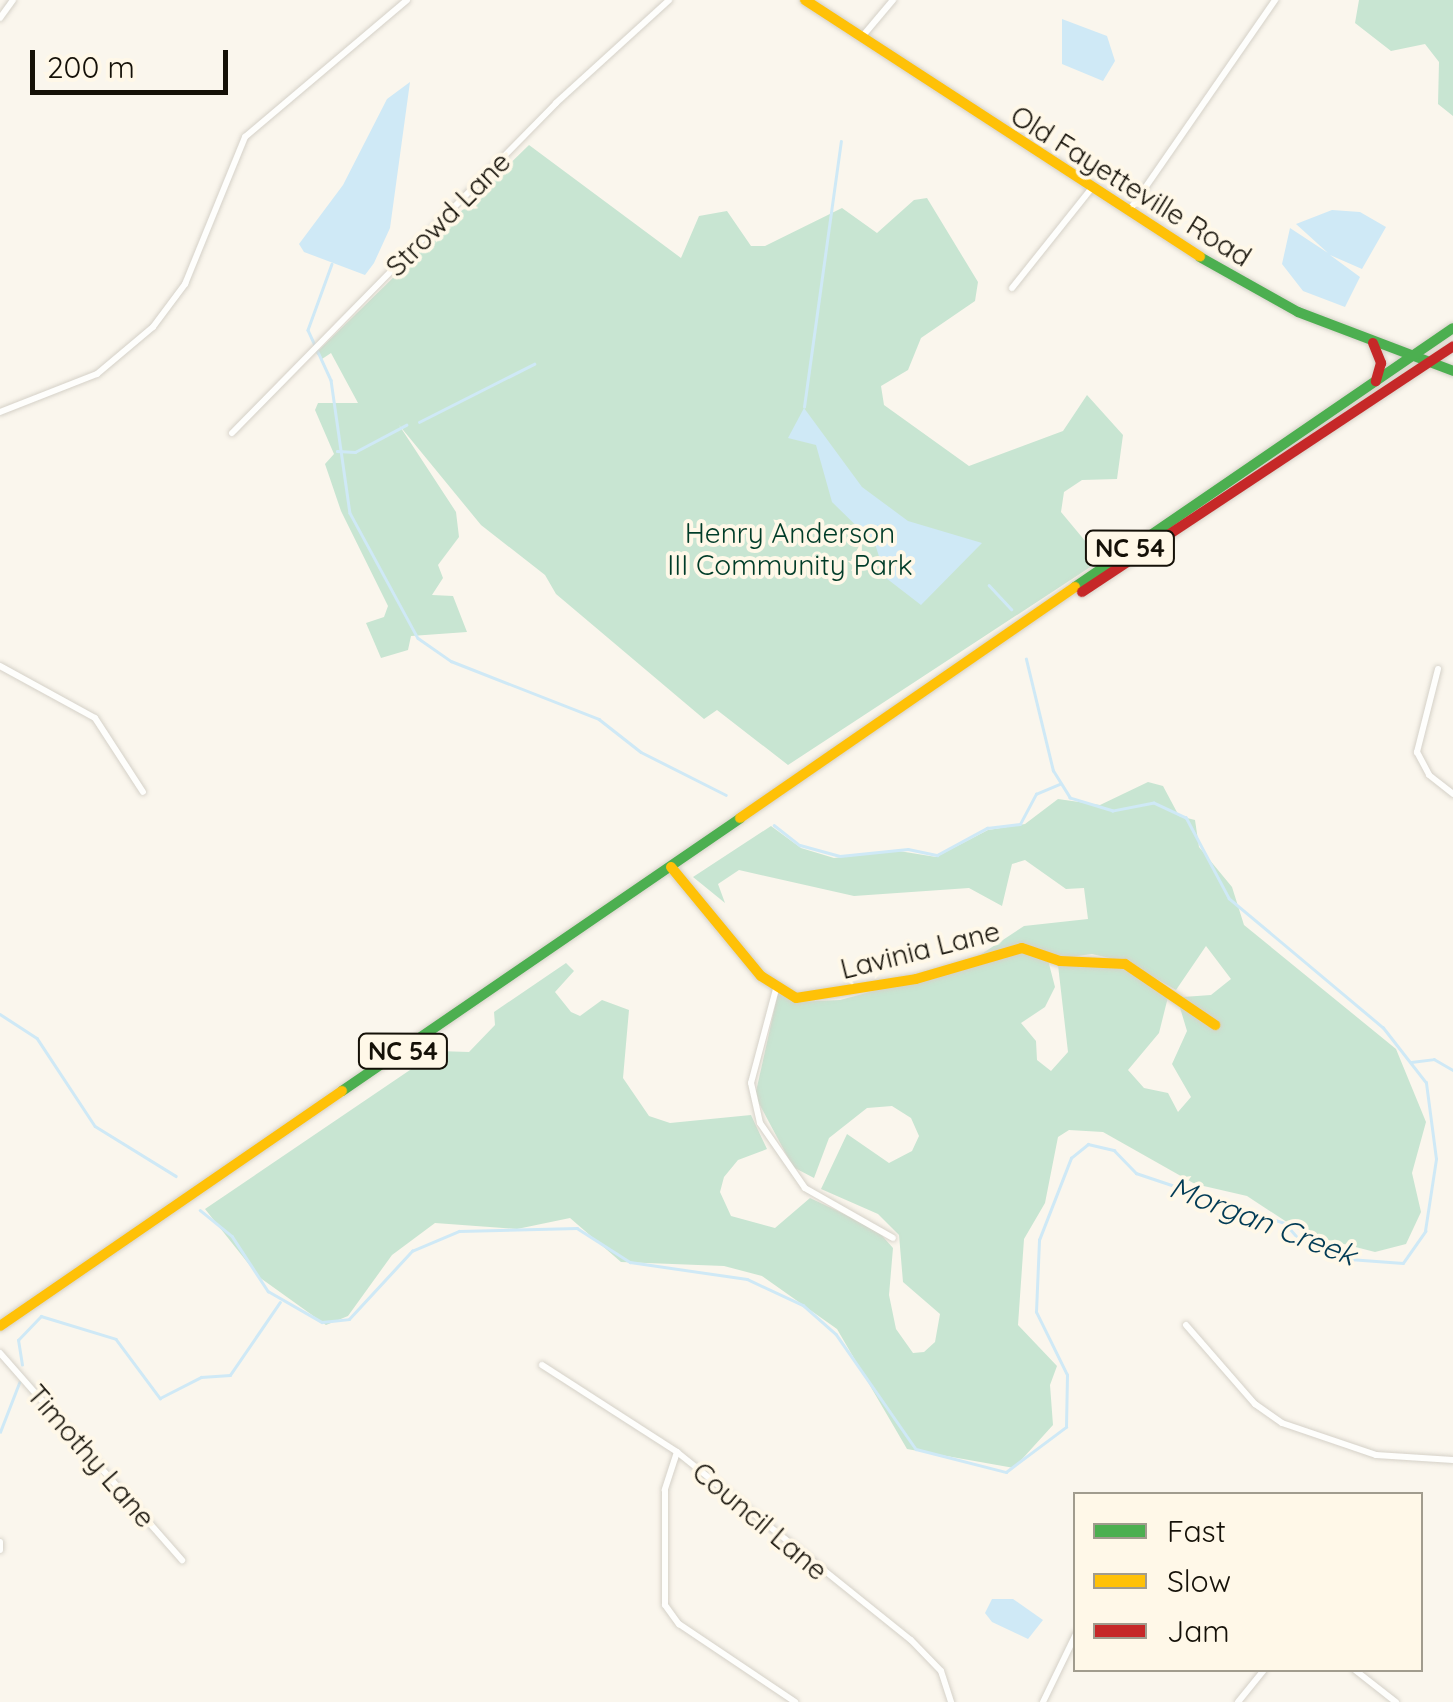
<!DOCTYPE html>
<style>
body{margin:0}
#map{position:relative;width:1453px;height:1702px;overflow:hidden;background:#faf6ed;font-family:Quicksand,sans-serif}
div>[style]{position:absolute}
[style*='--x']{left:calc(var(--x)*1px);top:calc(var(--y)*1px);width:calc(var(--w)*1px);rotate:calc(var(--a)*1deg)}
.green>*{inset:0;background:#c8e5d2}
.water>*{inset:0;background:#cfe9f6}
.stream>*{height:2.5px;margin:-1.25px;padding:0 1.25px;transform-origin:1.25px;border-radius:1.25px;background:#cfe9f6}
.roads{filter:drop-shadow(0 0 2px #d5d1c8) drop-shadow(0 0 2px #d5d1c8)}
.street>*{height:6px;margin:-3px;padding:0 3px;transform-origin:3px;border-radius:3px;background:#fefefc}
.fast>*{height:10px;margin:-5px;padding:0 5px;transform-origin:5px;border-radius:5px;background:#4caf50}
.slow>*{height:10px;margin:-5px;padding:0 5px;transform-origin:5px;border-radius:5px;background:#ffc107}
.jam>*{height:10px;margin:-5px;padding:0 5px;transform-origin:5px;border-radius:5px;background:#c62828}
span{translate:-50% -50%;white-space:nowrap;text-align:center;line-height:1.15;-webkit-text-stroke:8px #fff8e8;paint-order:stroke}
.shield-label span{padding:2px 8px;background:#fff8e8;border:2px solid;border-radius:8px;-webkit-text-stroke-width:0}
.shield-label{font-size:25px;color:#151108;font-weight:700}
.street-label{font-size:28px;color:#151108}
.park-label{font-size:28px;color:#003c28}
.water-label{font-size:30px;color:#023b55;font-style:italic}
.legend{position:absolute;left:1073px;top:1492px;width:350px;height:180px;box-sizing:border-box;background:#fff8e8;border:2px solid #a19c8e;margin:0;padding:12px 18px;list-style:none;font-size:30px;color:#151108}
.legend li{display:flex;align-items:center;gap:20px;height:50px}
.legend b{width:50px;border:2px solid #a19c8e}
.scale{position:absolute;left:30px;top:50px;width:198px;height:45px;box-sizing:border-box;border:5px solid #151108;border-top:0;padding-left:12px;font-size:30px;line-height:35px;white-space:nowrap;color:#151108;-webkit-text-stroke:8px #fff8e8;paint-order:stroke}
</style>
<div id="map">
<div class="green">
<i style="clip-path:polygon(1359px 0,1453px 0,1453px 116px,1438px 104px,1439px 62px,1425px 44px,1391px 51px,1355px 23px)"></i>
<i style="clip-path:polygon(529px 145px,681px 258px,699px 216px,727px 211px,751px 246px,765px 246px,842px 208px,877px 233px,914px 200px,927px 198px,978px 282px,975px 301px,921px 338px,908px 370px,881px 386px,884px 405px,969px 466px,1063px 431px,1087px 395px,1123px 435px,1117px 479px,1082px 480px,1064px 492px,1061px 512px,1101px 560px,788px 765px,717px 710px,704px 719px,556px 594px,545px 575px,481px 525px,399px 425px,456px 512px,459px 537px,438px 565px,443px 578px,432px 595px,453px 596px,467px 632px,411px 636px,408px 650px,381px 658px,366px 623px,384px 617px,388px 606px,341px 511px,325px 464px,334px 454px,315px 410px,318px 403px,358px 403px,331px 353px,322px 359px,316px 353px)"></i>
<i style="clip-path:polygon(1148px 782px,1163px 786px,1179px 816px,1195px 820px,1199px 847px,1232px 887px,1244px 925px,1396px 1049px,1426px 1122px,1412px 1173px,1421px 1212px,1406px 1244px,1375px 1252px,1305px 1234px,1247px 1196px,1195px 1184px,1103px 1132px,1069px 1130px,1058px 1137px,1045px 1203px,1024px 1239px,1018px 1325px,1057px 1366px,1050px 1385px,1053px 1425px,1014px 1468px,907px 1449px,837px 1329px,762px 1276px,724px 1266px,621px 1262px,570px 1218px,517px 1229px,435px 1223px,392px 1255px,348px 1316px,326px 1325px,259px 1277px,205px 1209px,438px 1051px,469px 1052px,495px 1025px,494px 1012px,566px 963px,574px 971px,555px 992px,571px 1012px,580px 1016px,602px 1000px,629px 1010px,623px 1078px,649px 1116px,670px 1123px,751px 1115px,767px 1149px,738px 1160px,724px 1177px,720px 1192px,731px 1216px,775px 1228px,810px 1198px,876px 1229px,893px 1248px,889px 1295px,896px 1329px,913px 1353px,924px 1352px,935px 1342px,940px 1314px,903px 1282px,899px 1235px,878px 1214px,821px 1189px,847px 1134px,889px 1163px,912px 1151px,919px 1136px,911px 1118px,892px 1106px,867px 1108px,829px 1138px,814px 1178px,793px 1167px,755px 1096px,778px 993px,795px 1002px,840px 1000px,1022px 951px,1048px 960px,1055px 987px,1045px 1007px,1021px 1023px,1036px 1041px,1037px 1060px,1051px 1071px,1068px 1052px,1058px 965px,1125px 967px,1169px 993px,1159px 1033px,1128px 1070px,1144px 1088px,1168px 1093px,1178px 1112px,1191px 1097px,1172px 1064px,1187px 1031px,1178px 1001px,1215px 1030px,1219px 1025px,1183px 997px,1211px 995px,1231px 979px,1206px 946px,1176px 990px,1127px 962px,1092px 954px,1062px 958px,1022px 945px,977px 957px,1024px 926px,1088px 919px,1084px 888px,1066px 889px,1025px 860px,1012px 864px,1002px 906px,969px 888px,854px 896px,739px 870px,718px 884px,725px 903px,693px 877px,771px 826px,801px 848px,834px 858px,899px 851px,936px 857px,988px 830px,1025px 824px,1058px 799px,1100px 805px)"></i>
</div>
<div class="water">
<i style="clip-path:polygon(1062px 19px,1107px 36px,1115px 61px,1103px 81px,1062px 64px)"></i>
<i style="clip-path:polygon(410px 82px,390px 228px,374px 263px,365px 275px,304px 252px,299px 244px,343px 185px,387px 99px)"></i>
<i style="clip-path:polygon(1332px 210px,1360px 212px,1386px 227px,1362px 269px,1330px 255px,1360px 277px,1345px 307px,1303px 291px,1282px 264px,1290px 228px,1328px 253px,1296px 224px)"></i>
<i style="clip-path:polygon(804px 408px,862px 487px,908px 521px,982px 543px,921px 605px,886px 578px,875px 544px,832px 502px,816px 445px,788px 438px)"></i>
<i style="clip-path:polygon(992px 1599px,1013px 1599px,1043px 1620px,1028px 1639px,992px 1622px,985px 1613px)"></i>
</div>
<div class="stream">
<i style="--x:332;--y:264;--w:70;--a:110"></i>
<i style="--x:308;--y:330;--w:55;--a:65.3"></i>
<i style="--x:331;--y:380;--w:134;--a:81.9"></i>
<i style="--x:350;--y:513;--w:142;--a:61.5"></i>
<i style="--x:418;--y:638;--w:40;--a:34.9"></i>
<i style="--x:451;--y:661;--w:159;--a:21.4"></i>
<i style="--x:599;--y:719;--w:53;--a:38.2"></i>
<i style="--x:641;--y:752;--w:95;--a:26.8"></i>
<i style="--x:804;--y:407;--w:268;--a:-82.1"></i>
<i style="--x:419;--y:422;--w:129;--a:-26.8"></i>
<i style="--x:337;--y:451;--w:18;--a:3"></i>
<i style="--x:355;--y:452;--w:58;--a:-27.9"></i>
<i style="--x:989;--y:585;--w:33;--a:47"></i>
<i style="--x:774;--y:825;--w:33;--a:38"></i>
<i style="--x:800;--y:845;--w:41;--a:15.4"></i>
<i style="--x:840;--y:856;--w:68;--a:-5.9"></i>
<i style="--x:908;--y:849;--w:30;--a:12"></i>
<i style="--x:937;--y:855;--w:57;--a:-28.4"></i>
<i style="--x:987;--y:828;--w:33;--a:-7"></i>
<i style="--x:1020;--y:824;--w:34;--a:-62"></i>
<i style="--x:1036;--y:794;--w:26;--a:-23"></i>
<i style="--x:0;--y:1014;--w:44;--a:33"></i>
<i style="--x:37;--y:1038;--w:105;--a:56.6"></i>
<i style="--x:95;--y:1126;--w:95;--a:31.7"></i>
<i style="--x:1411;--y:1062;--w:23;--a:-7"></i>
<i style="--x:1434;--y:1059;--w:22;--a:30"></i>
<i style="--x:200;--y:1210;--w:41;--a:39.1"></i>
<i style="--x:232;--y:1236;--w:66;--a:56.8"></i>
<i style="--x:268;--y:1291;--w:62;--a:29.9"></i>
<i style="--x:322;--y:1322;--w:27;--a:-6"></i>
<i style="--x:349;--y:1319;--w:93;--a:-47.2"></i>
<i style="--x:412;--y:1251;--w:51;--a:-23.1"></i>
<i style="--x:459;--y:1231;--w:118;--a:-1.5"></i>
<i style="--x:577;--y:1228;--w:63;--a:32.7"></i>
<i style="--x:630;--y:1262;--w:118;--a:8.3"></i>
<i style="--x:747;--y:1279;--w:62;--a:24.9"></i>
<i style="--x:803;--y:1305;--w:44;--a:41.3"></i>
<i style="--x:836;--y:1334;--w:140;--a:55.2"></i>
<i style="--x:916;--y:1449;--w:93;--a:14.3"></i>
<i style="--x:1006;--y:1472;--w:75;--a:-36.9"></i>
<i style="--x:1066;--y:1427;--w:52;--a:-88.9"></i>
<i style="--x:1067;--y:1375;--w:70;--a:-116.2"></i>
<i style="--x:1036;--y:1312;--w:72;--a:-87.6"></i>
<i style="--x:1039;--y:1240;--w:88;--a:-68.7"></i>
<i style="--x:1071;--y:1158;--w:22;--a:-39"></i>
<i style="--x:1088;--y:1144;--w:27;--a:13"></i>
<i style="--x:1114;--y:1150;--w:32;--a:46"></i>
<i style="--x:1136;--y:1173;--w:157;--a:18.6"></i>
<i style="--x:1285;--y:1223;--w:20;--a:49"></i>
<i style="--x:1298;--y:1238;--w:55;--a:22.4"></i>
<i style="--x:1349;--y:1259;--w:54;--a:4.2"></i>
<i style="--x:1403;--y:1263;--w:39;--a:-55"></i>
<i style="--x:1425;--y:1231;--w:73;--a:-81.3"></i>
<i style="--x:1436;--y:1159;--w:77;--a:-97.5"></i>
<i style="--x:1426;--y:1083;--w:70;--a:-128"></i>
<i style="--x:1383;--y:1028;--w:201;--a:-140"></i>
<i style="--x:1229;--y:899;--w:92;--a:-118"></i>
<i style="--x:1186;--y:818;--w:35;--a:-155"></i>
<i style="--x:1154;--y:803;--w:42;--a:169"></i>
<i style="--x:1113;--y:811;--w:45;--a:-163.2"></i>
<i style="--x:1070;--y:798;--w:32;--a:-122"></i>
<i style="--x:1053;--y:771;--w:115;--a:-103.6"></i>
<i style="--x:22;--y:1365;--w:25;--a:-99"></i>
<i style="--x:18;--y:1340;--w:33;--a:-46"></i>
<i style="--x:41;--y:1316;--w:78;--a:17"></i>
<i style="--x:116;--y:1339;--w:74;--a:53.3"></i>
<i style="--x:160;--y:1398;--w:46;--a:-27.1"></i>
<i style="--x:201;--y:1377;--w:29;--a:-4"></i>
<i style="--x:230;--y:1375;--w:88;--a:-55.6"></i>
<i style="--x:0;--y:1432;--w:53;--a:-68.8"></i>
</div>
<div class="roads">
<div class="street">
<i style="--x:0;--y:18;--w:22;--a:-54"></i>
<i style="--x:861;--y:38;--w:50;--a:-49.9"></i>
<i style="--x:1129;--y:211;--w:257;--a:-55.3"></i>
<i style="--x:1012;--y:288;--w:127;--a:-51.4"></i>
<i style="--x:0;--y:412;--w:104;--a:-21.4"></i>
<i style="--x:97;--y:374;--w:73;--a:-40"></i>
<i style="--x:153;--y:327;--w:54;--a:-53.3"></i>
<i style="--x:185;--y:284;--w:159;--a:-67.8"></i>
<i style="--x:245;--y:137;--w:212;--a:-40.2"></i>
<i style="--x:232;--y:433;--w:462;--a:-45.5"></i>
<i style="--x:556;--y:103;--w:153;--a:-42.3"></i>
<i style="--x:0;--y:666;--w:108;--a:28.7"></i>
<i style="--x:95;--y:718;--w:88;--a:57"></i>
<i style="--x:1438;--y:669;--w:86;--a:104.2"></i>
<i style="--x:1417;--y:752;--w:26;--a:62"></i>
<i style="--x:1429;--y:775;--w:31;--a:38"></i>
<i style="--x:776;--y:989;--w:97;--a:104.9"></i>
<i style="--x:751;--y:1083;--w:41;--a:77.3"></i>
<i style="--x:760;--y:1123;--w:79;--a:55.3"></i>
<i style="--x:805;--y:1188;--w:101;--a:29.6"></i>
<i style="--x:1186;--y:1325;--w:105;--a:48.9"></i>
<i style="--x:1255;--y:1404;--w:33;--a:35"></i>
<i style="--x:1282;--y:1423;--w:99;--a:18.8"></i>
<i style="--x:1376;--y:1455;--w:77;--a:3.7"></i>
<i style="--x:0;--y:1353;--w:276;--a:48.7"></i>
<i style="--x:542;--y:1365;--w:161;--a:32.8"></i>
<i style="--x:677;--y:1452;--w:300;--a:38.8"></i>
<i style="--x:911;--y:1640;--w:43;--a:45.9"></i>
<i style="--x:941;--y:1671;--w:33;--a:72"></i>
<i style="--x:677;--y:1452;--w:40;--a:108"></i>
<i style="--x:665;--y:1490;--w:115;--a:90"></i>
<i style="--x:665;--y:1605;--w:24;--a:54"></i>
<i style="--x:679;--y:1624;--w:140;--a:33.9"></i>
<i style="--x:0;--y:1542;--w:8;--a:90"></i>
<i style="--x:1355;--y:1670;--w:52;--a:38"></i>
<i style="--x:1043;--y:1702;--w:76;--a:-64.1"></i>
<i style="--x:1238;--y:1702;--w:41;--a:-50.9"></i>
</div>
<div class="fast">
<i style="--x:1200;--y:257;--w:112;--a:29.3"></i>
<i style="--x:1298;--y:312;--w:166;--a:20.8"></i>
<i style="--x:1075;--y:587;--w:458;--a:-34.4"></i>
<i style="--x:342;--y:1091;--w:483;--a:-34.4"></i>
</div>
<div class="slow">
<i style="--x:805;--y:0;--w:471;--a:33"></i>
<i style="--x:740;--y:818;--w:407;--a:-34.6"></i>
<i style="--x:671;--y:867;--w:141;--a:50.5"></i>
<i style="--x:761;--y:976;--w:41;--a:32.2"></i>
<i style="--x:796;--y:998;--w:121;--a:-9"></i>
<i style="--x:916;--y:979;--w:110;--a:-16.3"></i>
<i style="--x:1022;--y:948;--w:40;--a:18.9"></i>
<i style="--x:1060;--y:961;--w:65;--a:2.6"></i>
<i style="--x:1125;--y:964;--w:109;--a:34.1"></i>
<i style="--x:0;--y:1326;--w:415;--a:-34.5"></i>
</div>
<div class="jam">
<i style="--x:1373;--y:343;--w:22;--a:68"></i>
<i style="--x:1381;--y:363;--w:19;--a:106"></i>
<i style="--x:1082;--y:592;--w:445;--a:-33.5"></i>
</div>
</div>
<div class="shield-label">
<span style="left:1130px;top:548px">NC 54</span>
<span style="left:403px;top:1051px">NC 54</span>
</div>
<div class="street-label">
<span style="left:1131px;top:186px;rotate:32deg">Old Fayetteville Road</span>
<span style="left:448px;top:214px;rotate:-45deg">Strowd Lane</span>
<span style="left:920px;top:950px;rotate:-14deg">Lavinia Lane</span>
<span style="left:91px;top:1456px;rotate:49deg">Timothy Lane</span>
<span style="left:760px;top:1521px;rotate:40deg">Council Lane</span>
</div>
<div class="park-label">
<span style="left:790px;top:549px">Henry Anderson<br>III Community Park</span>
</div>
<div class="water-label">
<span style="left:1263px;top:1221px;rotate:21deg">Morgan Creek</span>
</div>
<ul class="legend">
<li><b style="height:12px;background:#4caf50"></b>Fast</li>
<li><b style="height:12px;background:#ffc107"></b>Slow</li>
<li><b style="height:12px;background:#c62828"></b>Jam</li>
</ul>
<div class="scale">200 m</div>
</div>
